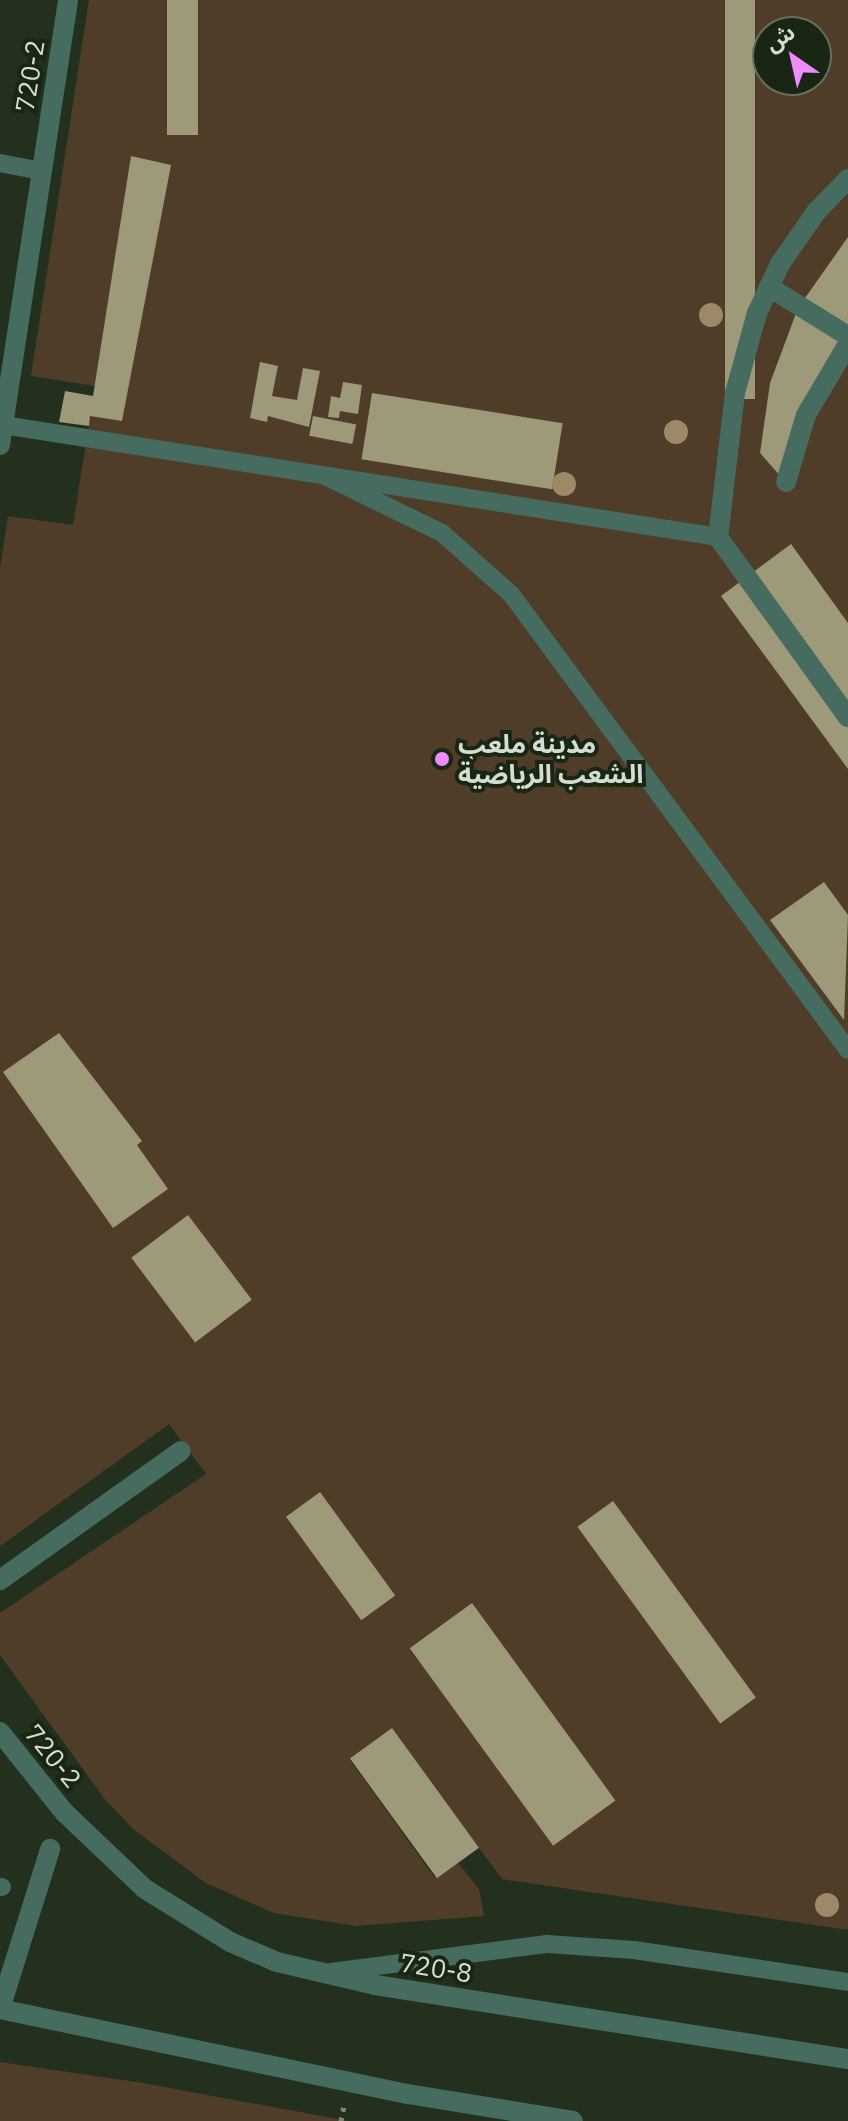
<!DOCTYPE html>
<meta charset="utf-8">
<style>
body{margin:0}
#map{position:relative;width:848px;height:2121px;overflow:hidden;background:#23301d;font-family:"IBM Plex Sans","Noto Sans Arabic",sans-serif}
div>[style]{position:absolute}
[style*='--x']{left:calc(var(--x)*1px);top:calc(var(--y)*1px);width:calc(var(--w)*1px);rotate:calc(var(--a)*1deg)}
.green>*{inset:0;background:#4f3d2a}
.building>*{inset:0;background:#9e9978;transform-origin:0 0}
.path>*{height:5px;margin-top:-2.5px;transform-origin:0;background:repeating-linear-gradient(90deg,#7d8878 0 4px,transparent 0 10px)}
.service>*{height:18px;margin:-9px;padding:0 9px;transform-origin:9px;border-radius:9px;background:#466c5f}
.pedestrian>*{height:20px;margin:-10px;padding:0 10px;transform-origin:10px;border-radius:10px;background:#466c5f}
.minor>*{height:20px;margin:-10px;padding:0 10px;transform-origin:10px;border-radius:10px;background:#466c5f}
.trees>*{width:24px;height:24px;margin:-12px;border-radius:50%;background:#9b8968}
.dots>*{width:22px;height:22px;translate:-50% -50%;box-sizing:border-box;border:4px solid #1a2614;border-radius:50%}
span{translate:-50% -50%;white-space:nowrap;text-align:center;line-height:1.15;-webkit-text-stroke:8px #1a2614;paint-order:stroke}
.street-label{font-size:26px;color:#d4ddd1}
.poi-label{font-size:26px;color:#d4ddd1;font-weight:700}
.left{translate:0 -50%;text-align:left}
.north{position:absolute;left:752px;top:16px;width:80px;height:80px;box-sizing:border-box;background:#1a2614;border:2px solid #646f60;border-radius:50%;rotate:326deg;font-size:22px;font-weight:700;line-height:32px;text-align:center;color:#d4ddd1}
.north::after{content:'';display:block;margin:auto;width:28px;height:36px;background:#ed8cfa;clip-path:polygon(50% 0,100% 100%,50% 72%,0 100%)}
</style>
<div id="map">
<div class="green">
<i style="clip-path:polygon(evenodd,89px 0,848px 0,848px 1930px,502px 1879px,392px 1729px,350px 1760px,435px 1878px,458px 1863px,479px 1889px,484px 1916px,356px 1926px,274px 1913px,206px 1883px,133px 1829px,104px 1798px,0 1655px,0 1613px,206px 1474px,169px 1424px,0 1546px,0 568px,8px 516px,73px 525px,87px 437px,95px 386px,31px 376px,89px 0,768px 32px,816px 32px,816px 80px,768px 80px,768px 32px)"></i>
<i style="clip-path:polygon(0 2062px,143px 2083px,348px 2121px,0 2121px)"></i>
</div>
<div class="building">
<i style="left:167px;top:0;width:31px;height:135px"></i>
<i style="left:725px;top:0;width:30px;height:399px"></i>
<i style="clip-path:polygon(131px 156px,171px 165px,122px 421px,90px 416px,89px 426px,59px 422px,65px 391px,93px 396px)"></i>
<i style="clip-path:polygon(848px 237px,848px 351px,800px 440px,789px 486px,760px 453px,770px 383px,798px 308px)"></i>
<i style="clip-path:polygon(260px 362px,278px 366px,272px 396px,297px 400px,303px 368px,320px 371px,309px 427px,268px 416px,267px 422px,250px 418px)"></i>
<i style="clip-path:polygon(343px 382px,362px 385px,358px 414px,340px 411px,339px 418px,328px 417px,331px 396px,340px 398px)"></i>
<i style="left:372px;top:393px;width:193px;height:67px;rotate:9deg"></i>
<i style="left:313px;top:416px;width:44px;height:20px;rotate:11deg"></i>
<i style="clip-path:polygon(791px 544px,848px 623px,848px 769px,721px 596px)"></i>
<i style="clip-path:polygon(824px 882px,848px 915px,844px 1020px,770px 920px)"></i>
<i style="clip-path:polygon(59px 1033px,142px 1141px,137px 1145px,168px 1189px,113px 1228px,3px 1072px)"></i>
<i style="left:188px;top:1215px;width:106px;height:71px;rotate:53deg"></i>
<i style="left:320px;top:1492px;width:128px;height:42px;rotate:54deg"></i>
<i style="left:613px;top:1501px;width:243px;height:44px;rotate:54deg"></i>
<i style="left:472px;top:1603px;width:244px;height:77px;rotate:54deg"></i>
<i style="left:392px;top:1728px;width:148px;height:52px;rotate:54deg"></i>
</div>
<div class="path">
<i style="--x:341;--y:2121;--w:15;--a:-79"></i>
</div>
<div class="service">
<i style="--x:0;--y:163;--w:43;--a:10.8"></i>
<i style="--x:3;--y:425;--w:724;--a:8.9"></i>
<i style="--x:323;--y:475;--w:132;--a:26"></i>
<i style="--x:442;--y:533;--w:92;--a:41.5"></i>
<i style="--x:511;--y:594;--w:567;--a:53.53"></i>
<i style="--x:0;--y:1887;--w:2;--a:0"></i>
<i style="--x:331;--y:1972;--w:218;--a:-7.4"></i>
<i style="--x:547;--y:1944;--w:87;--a:3.9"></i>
<i style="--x:634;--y:1950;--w:216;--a:8.5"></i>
</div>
<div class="pedestrian">
<i style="--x:848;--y:179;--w:46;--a:134.1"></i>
<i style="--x:816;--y:212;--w:63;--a:124.7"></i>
<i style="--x:780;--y:264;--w:54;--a:115.1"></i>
<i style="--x:757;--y:313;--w:83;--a:105.4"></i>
<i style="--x:735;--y:393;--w:145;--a:96.7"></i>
<i style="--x:718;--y:537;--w:222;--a:54.2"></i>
<i style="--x:769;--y:287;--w:93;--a:31.8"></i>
<i style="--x:786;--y:482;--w:70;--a:-73.4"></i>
<i style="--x:806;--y:415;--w:82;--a:-59.4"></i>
<i style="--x:0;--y:1580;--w:222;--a:-35.5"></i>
</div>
<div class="minor">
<i style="--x:0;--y:445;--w:450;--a:-81.3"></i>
<i style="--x:0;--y:1732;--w:104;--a:51.3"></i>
<i style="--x:65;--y:1813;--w:110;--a:43.5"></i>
<i style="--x:145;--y:1889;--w:100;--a:31.9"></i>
<i style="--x:230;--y:1942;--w:51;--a:23.1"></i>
<i style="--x:277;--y:1962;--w:101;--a:13.2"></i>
<i style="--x:375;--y:1985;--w:479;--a:8.9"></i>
<i style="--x:0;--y:2009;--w:417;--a:11.8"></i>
<i style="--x:408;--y:2094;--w:167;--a:9.3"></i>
<i style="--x:0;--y:2009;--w:168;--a:-72.6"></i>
</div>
<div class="trees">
<i style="left:711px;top:315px"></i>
<i style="left:676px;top:432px"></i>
<i style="left:564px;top:484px"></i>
<i style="left:827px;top:1905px"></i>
</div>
<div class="dots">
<i style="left:442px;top:759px;background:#ed8cfa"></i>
</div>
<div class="street-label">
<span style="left:30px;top:76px;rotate:-81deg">720-2</span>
<span style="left:53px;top:1756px;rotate:51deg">720-2</span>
<span style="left:436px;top:1968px;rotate:9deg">720-8</span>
</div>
<div class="poi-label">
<span class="left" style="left:458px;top:759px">مدينة ملعب<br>الشعب الرياضية</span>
</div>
<div class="north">ش</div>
</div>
